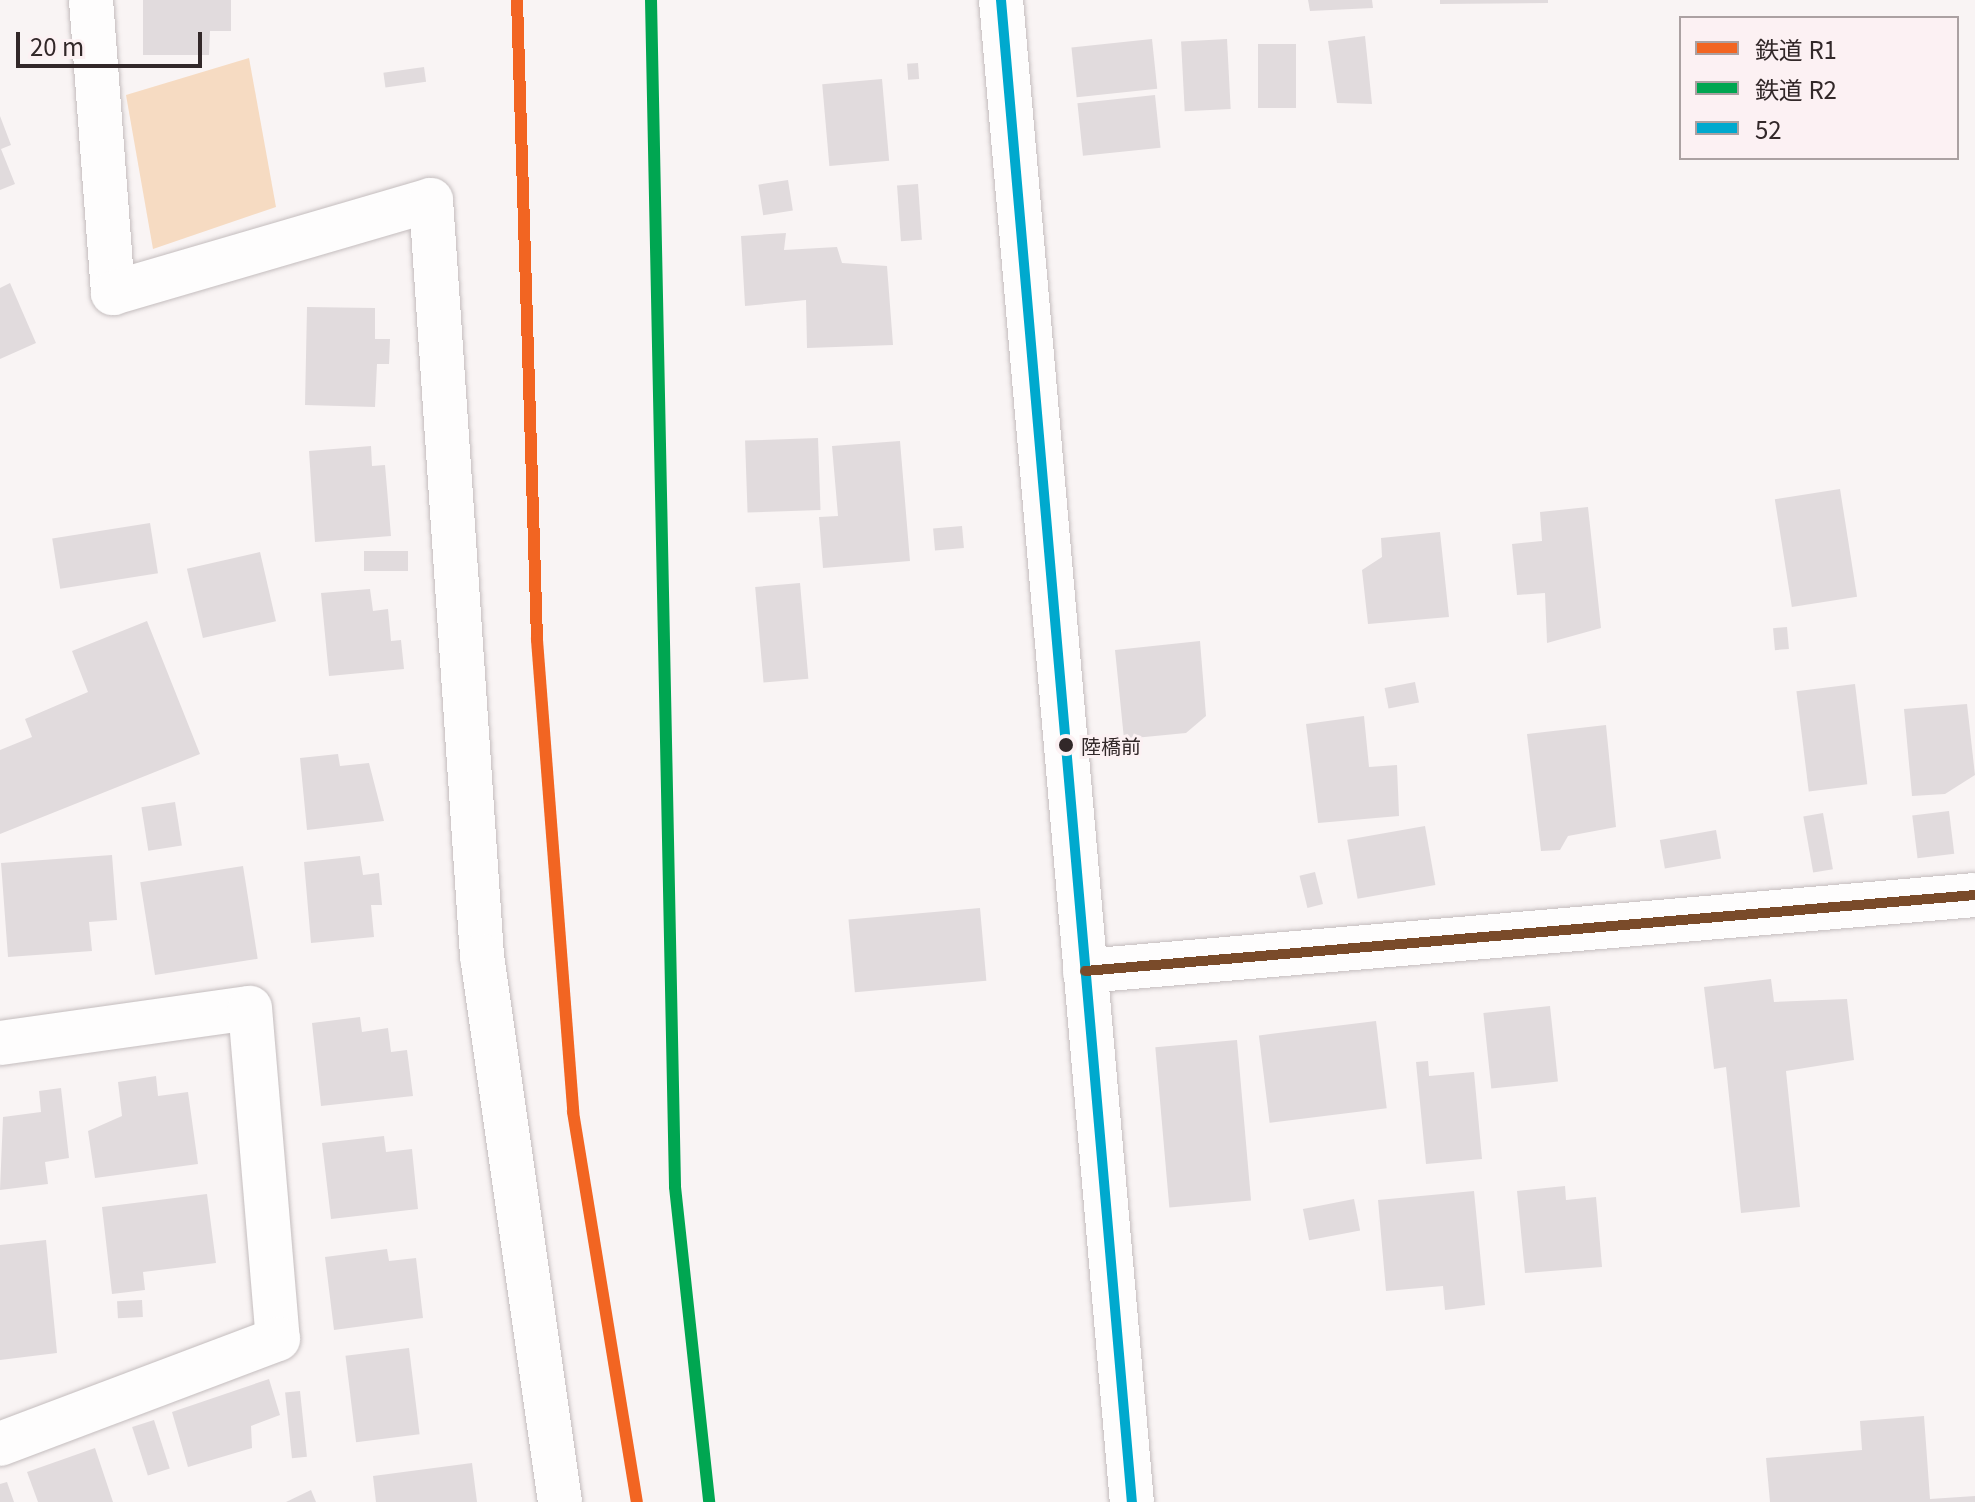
<!DOCTYPE html>
<meta charset="utf-8">
<style>
body{margin:0}
#map{position:relative;width:1975px;height:1502px;overflow:hidden;background:#f9f4f4;font-family:Georgia,"Noto Sans JP",serif}
div>[style]{position:absolute}
[style*='--x']{left:calc(var(--x)*1px);top:calc(var(--y)*1px);width:calc(var(--w)*1px);rotate:calc(var(--a)*1deg)}
.green>*{inset:0;background:#f6dbc2}
.building>*{inset:0;background:#e1dbdd;transform-origin:0 0}
.roads{filter:drop-shadow(0 0 2px #c4bdbe) drop-shadow(0 0 2px #c4bdbe)}
.minor>*{height:44px;margin:-22px;padding:0 22px;transform-origin:22px;border-radius:22px;background:#fefdfd}
.tertiary>*{height:44px;margin:-22px;padding:0 22px;transform-origin:22px;border-radius:22px;background:#fefdfd}
.rail>*{height:6px;margin-top:-3px;transform-origin:0;background:repeating-linear-gradient(90deg,#d2cfd0 0 4px,transparent 0 12px)}
.bus-1>*{height:10px;margin:-5px;padding:0 5px;transform-origin:5px;border-radius:5px;background:#00a9ce}
.bus-2>*{height:10px;margin:-5px;padding:0 5px;transform-origin:5px;border-radius:5px;background:#7a4b2a}
.rail-1>*{height:12px;margin:-6px;padding:0 6px;transform-origin:6px;border-radius:6px;background:#f26522}
.rail-2>*{height:12px;margin:-6px;padding:0 6px;transform-origin:6px;border-radius:6px;background:#00a651}
.dots>*{width:22px;height:22px;translate:-50% -50%;box-sizing:border-box;border:4px solid #fcf1f3;border-radius:50%}
span{translate:-50% -50%;white-space:nowrap;text-align:center;line-height:1.15;-webkit-text-stroke:6px #fcf1f3;paint-order:stroke}
.bus-label{font-size:20px;color:#322829}
.left{translate:0 -50%;text-align:left}
.legend{position:absolute;left:1679px;top:16px;width:280px;height:144px;box-sizing:border-box;background:#fcf1f3;border:2px solid #aba1a2;margin:0;padding:10px 14px;list-style:none;font-size:24px;color:#322829}
.legend li{display:flex;align-items:center;gap:16px;height:40px}
.legend b{width:40px;border:2px solid #aba1a2}
.scale{position:absolute;left:16px;top:32px;width:186px;height:36px;box-sizing:border-box;border:4px solid #322829;border-top:0;padding-left:10px;font-size:24px;line-height:28px;white-space:nowrap;color:#322829;-webkit-text-stroke:6px #fcf1f3;paint-order:stroke}
</style>
<div id="map">
<div class="green">
<i style="clip-path:polygon(249px 58px,276px 207px,153px 249px,126px 95px)"></i>
</div>
<div class="building">
<i style="clip-path:polygon(143px 0,231px 0,231px 31px,210px 31px,209px 55px,143px 55px)"></i>
<i style="clip-path:polygon(1308px 0,1372px 0,1373px 8px,1310px 11px)"></i>
<i style="clip-path:polygon(1440px 0,1548px 0,1548px 3px,1440px 4px)"></i>
<i style="clip-path:polygon(1365px 36px,1372px 104px,1337px 103px,1328px 41px)"></i>
<i style="left:1152px;top:39px;width:50px;height:81px;rotate:84deg"></i>
<i style="left:1227px;top:39px;width:70px;height:46px;rotate:87deg"></i>
<i style="left:1258px;top:44px;width:38px;height:64px"></i>
<i style="left:918px;top:63px;width:16px;height:11px;rotate:86deg"></i>
<i style="left:424px;top:67px;width:15px;height:41px;rotate:82deg"></i>
<i style="left:882px;top:79px;width:82px;height:60px;rotate:85deg"></i>
<i style="left:1155px;top:95px;width:53px;height:78px;rotate:84deg"></i>
<i style="clip-path:polygon(0 116px,11px 145px,1px 149px,15px 184px,0 190px)"></i>
<i style="left:788px;top:180px;width:31px;height:30px;rotate:81deg"></i>
<i style="left:918px;top:184px;width:56px;height:21px;rotate:86deg"></i>
<i style="clip-path:polygon(786px 233px,784px 250px,837px 247px,842px 263px,887px 266px,893px 345px,807px 348px,806px 300px,745px 306px,741px 236px)"></i>
<i style="clip-path:polygon(10px 283px,36px 343px,0 359px,0 288px)"></i>
<i style="clip-path:polygon(307px 307px,375px 308px,375px 339px,390px 339px,389px 364px,377px 364px,375px 407px,305px 405px)"></i>
<i style="left:818px;top:438px;width:72px;height:73px;rotate:88deg"></i>
<i style="clip-path:polygon(900px 441px,910px 561px,823px 568px,819px 517px,838px 516px,832px 446px)"></i>
<i style="clip-path:polygon(371px 446px,372px 466px,385px 465px,391px 536px,315px 542px,309px 451px)"></i>
<i style="left:1840px;top:489px;width:109px;height:66px;rotate:81deg"></i>
<i style="clip-path:polygon(1588px 507px,1601px 628px,1547px 643px,1545px 593px,1517px 595px,1512px 544px,1542px 541px,1540px 512px)"></i>
<i style="left:150px;top:523px;width:51px;height:99px;rotate:81deg"></i>
<i style="left:962px;top:526px;width:22px;height:29px;rotate:85deg"></i>
<i style="clip-path:polygon(1440px 532px,1449px 617px,1368px 624px,1362px 570px,1382px 557px,1381px 538px)"></i>
<i style="left:364px;top:551px;width:44px;height:20px"></i>
<i style="left:260px;top:552px;width:71px;height:75px;rotate:77deg"></i>
<i style="left:800px;top:583px;width:96px;height:45px;rotate:85deg"></i>
<i style="clip-path:polygon(370px 589px,373px 611px,388px 609px,391px 641px,401px 640px,404px 669px,329px 676px,321px 593px)"></i>
<i style="clip-path:polygon(147px 621px,200px 754px,0 834px,0 750px,32px 737px,25px 719px,88px 692px,72px 651px)"></i>
<i style="left:1787px;top:627px;width:22px;height:14px;rotate:85deg"></i>
<i style="clip-path:polygon(1200px 641px,1206px 716px,1186px 733px,1124px 739px,1115px 650px)"></i>
<i style="left:1415px;top:682px;width:21px;height:31px;rotate:79deg"></i>
<i style="left:1855px;top:684px;width:101px;height:59px;rotate:83deg"></i>
<i style="clip-path:polygon(1967px 704px,1975px 775px,1945px 794px,1912px 796px,1904px 709px)"></i>
<i style="clip-path:polygon(1364px 716px,1369px 767px,1397px 765px,1399px 816px,1318px 823px,1306px 724px)"></i>
<i style="clip-path:polygon(1606px 725px,1616px 827px,1568px 836px,1560px 850px,1541px 851px,1527px 734px)"></i>
<i style="clip-path:polygon(338px 754px,340px 766px,369px 763px,384px 821px,307px 830px,300px 758px)"></i>
<i style="left:175px;top:802px;width:44px;height:34px;rotate:81deg"></i>
<i style="left:1949px;top:811px;width:43px;height:37px;rotate:83deg"></i>
<i style="left:1823px;top:813px;width:57px;height:20px;rotate:80deg"></i>
<i style="left:1425px;top:826px;width:60px;height:79px;rotate:80deg"></i>
<i style="left:1716px;top:830px;width:29px;height:57px;rotate:80deg"></i>
<i style="clip-path:polygon(112px 855px,117px 920px,89px 922px,92px 951px,8px 957px,1px 863px)"></i>
<i style="clip-path:polygon(360px 856px,363px 875px,379px 873px,382px 905px,371px 905px,374px 937px,311px 943px,304px 862px)"></i>
<i style="left:243px;top:866px;width:94px;height:104px;rotate:81deg"></i>
<i style="left:1315px;top:872px;width:33px;height:16px;rotate:76deg"></i>
<i style="left:980px;top:908px;width:73px;height:132px;rotate:85deg"></i>
<i style="clip-path:polygon(1771px 979px,1774px 1002px,1847px 999px,1854px 1060px,1786px 1071px,1800px 1207px,1741px 1213px,1726px 1067px,1714px 1069px,1704px 987px)"></i>
<i style="left:1550px;top:1006px;width:76px;height:67px;rotate:84deg"></i>
<i style="clip-path:polygon(360px 1017px,362px 1032px,388px 1028px,391px 1052px,407px 1050px,413px 1096px,321px 1106px,312px 1023px)"></i>
<i style="left:1376px;top:1021px;width:88px;height:118px;rotate:83deg"></i>
<i style="left:1237px;top:1040px;width:161px;height:82px;rotate:85deg"></i>
<i style="clip-path:polygon(1428px 1061px,1429px 1076px,1474px 1072px,1482px 1159px,1426px 1164px,1416px 1062px)"></i>
<i style="clip-path:polygon(156px 1076px,158px 1096px,188px 1092px,198px 1164px,95px 1178px,88px 1131px,122px 1116px,118px 1082px)"></i>
<i style="clip-path:polygon(61px 1088px,69px 1158px,45px 1162px,48px 1184px,0 1190px,3px 1117px,41px 1112px,39px 1091px)"></i>
<i style="clip-path:polygon(384px 1136px,386px 1152px,412px 1149px,418px 1209px,331px 1219px,322px 1143px)"></i>
<i style="clip-path:polygon(1565px 1186px,1566px 1200px,1596px 1197px,1602px 1267px,1525px 1273px,1517px 1191px)"></i>
<i style="clip-path:polygon(1474px 1191px,1485px 1305px,1445px 1310px,1443px 1286px,1386px 1291px,1378px 1200px)"></i>
<i style="clip-path:polygon(207px 1194px,216px 1263px,143px 1272px,145px 1290px,112px 1294px,102px 1207px)"></i>
<i style="left:1354px;top:1199px;width:32px;height:52px;rotate:79deg"></i>
<i style="clip-path:polygon(46px 1240px,57px 1353px,0 1360px,0 1245px)"></i>
<i style="clip-path:polygon(387px 1249px,389px 1261px,416px 1258px,423px 1318px,334px 1330px,325px 1257px)"></i>
<i style="left:142px;top:1300px;width:17px;height:25px;rotate:87deg"></i>
<i style="left:409px;top:1348px;width:87px;height:64px;rotate:83deg"></i>
<i style="clip-path:polygon(269px 1379px,280px 1415px,251px 1426px,252px 1448px,188px 1467px,172px 1412px)"></i>
<i style="left:300px;top:1391px;width:66px;height:15px;rotate:84deg"></i>
<i style="clip-path:polygon(1924px 1416px,1930px 1499px,1975px 1496px,1975px 1502px,1770px 1502px,1766px 1458px,1862px 1450px,1860px 1421px)"></i>
<i style="left:154px;top:1420px;width:51px;height:23px;rotate:72deg"></i>
<i style="clip-path:polygon(95px 1448px,113px 1502px,38px 1502px,27px 1472px)"></i>
<i style="clip-path:polygon(472px 1463px,477px 1502px,376px 1502px,373px 1476px)"></i>
<i style="clip-path:polygon(7px 1482px,14px 1502px,0 1502px,0 1484px)"></i>
<i style="clip-path:polygon(311px 1490px,316px 1502px,286px 1502px)"></i>
</div>
<div class="roads">
<div class="minor">
<i style="--x:91;--y:0;--w:294;--a:85.7"></i>
<i style="--x:113;--y:293;--w:331;--a:-16.3"></i>
<i style="--x:431;--y:200;--w:758;--a:86.14"></i>
<i style="--x:482;--y:956;--w:552;--a:81.87"></i>
<i style="--x:1085;--y:971;--w:893;--a:-4.88"></i>
<i style="--x:0;--y:1043;--w:252;--a:-8"></i>
<i style="--x:250;--y:1008;--w:332;--a:85.2"></i>
<i style="--x:278;--y:1339;--w:297;--a:159.3"></i>
</div>
<div class="tertiary">
<i style="--x:1001;--y:0;--w:1508;--a:85.02"></i>
</div>
</div>
<div class="rail">
<i style="--x:517;--y:0;--w:640;--a:88.21"></i>
<i style="--x:537;--y:640;--w:473;--a:85.6"></i>
<i style="--x:573;--y:1112;--w:395;--a:80.7"></i>
</div>
<div class="bus-1">
<i style="--x:1001;--y:0;--w:1508;--a:85.02"></i>
</div>
<div class="bus-2">
<i style="--x:1085;--y:971;--w:893;--a:-4.88"></i>
</div>
<div class="rail-1">
<i style="--x:517;--y:0;--w:640;--a:88.21"></i>
<i style="--x:537;--y:640;--w:473;--a:85.6"></i>
<i style="--x:573;--y:1112;--w:395;--a:80.7"></i>
</div>
<div class="rail-2">
<i style="--x:651;--y:0;--w:1187;--a:88.84"></i>
<i style="--x:675;--y:1187;--w:317;--a:83.8"></i>
</div>
<div class="dots">
<i style="left:1066px;top:745px;background:#322829"></i>
</div>
<div class="bus-label">
<span class="left" style="left:1081px;top:745px">陸橋前</span>
</div>
<ul class="legend">
<li><b style="height:10px;background:#f26522"></b>鉄道 R1</li>
<li><b style="height:10px;background:#00a651"></b>鉄道 R2</li>
<li><b style="height:10px;background:#00a9ce"></b>52</li>
</ul>
<div class="scale">20 m</div>
</div>
